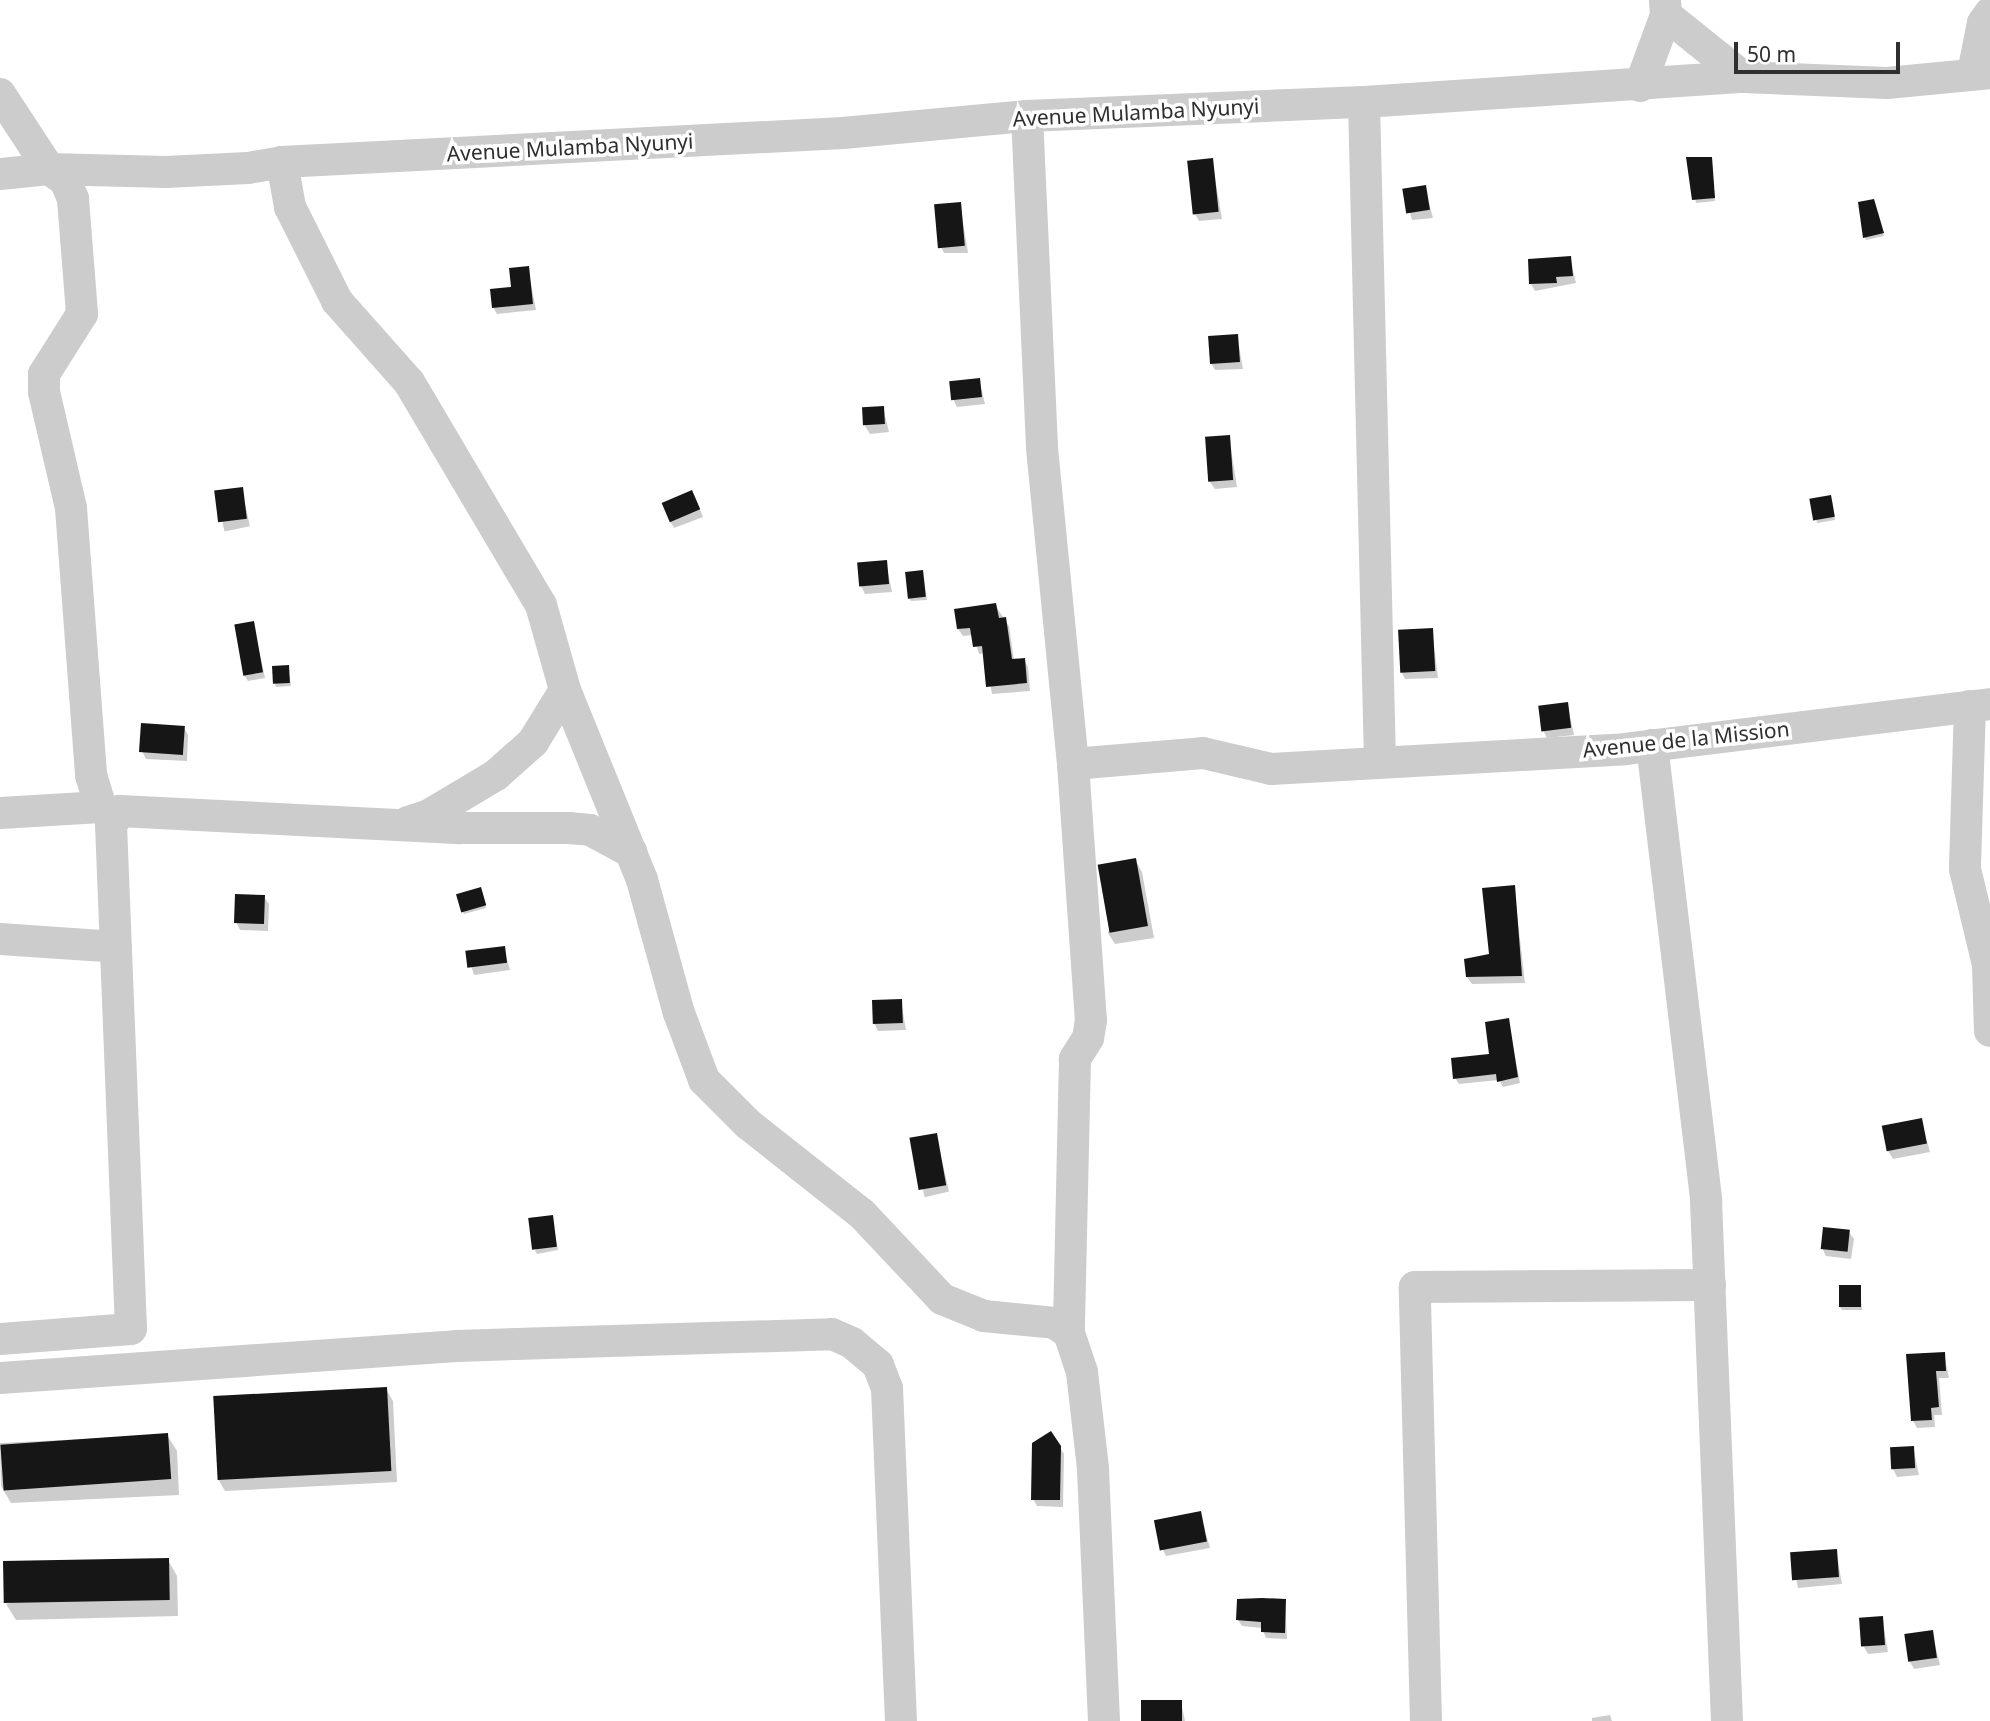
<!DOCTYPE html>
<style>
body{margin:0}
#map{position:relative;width:1990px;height:1721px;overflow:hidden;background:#fff;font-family:"Noto Sans",sans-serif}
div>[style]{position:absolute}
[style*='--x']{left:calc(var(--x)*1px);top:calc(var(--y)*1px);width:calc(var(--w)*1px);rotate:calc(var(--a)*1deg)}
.shadow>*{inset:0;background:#0003;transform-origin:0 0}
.building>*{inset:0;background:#161616;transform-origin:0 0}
.minor>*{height:32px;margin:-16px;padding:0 16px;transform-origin:16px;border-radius:16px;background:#ccc}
span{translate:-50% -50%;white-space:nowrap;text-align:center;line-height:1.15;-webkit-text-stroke:7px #fff;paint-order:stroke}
.street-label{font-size:21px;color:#2f2f2f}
.scale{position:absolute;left:1734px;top:42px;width:166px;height:32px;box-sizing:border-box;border:4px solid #2f2f2f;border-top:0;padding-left:9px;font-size:21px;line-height:24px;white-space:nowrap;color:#2f2f2f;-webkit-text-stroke:5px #fff;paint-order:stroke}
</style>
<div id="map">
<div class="shadow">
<i style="clip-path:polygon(1688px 159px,1711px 159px,1715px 201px,1696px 203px)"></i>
<i style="clip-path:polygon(1212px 160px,1222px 219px,1199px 221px,1195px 214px)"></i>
<i style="clip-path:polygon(1425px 187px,1433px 218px,1412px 220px,1404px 190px)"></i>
<i style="clip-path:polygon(960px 204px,968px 253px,944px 253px,940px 245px)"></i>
<i style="clip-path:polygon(1875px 204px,1884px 236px,1866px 240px,1865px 237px)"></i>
<i style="clip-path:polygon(1570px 258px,1576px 283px,1535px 291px,1531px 284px)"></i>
<i style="clip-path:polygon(528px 268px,536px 310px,497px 314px,493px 307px)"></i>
<i style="clip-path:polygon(1237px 335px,1243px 369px,1215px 370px,1211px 363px)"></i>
<i style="clip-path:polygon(979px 380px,985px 404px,957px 407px,953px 399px)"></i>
<i style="clip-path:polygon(883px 408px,889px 432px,870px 434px,865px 426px)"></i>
<i style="clip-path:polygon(1229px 437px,1237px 487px,1215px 489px,1210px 482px)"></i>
<i style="left:242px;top:489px;width:38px;height:26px;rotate:78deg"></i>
<i style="clip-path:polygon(696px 499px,703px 517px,674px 528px,670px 521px)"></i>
<i style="clip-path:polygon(1812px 500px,1832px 500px,1835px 520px,1817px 523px)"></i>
<i style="clip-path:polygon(886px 562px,892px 592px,865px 594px,861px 586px)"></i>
<i style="clip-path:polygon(923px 571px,927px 600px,911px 601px,909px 598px)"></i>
<i style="clip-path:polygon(995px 605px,1009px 626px,1014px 660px,1024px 660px,1028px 667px,1030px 691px,992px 694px,985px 653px,979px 654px,973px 635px,963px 636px,958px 629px,956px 610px)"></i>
<i style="clip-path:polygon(253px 623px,265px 678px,248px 681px,244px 675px)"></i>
<i style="clip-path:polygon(1432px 630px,1438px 678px,1405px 679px,1401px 671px)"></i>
<i style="clip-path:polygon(288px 667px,291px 686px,276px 687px,275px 684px)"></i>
<i style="clip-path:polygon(1567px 703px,1574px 735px,1547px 738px,1543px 730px)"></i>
<i style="clip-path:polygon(184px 728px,188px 735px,187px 761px,146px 759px,142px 751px)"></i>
<i style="clip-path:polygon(1135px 860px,1142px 872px,1154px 938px,1115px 944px,1108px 933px)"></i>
<i style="clip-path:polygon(1514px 887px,1525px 983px,1472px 984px,1467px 977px,1491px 955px)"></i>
<i style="clip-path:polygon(482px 892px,486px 908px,464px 914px,462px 911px)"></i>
<i style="clip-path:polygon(264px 897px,269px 904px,268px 931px,240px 930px,236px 922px)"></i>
<i style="clip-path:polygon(504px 948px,510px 970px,474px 975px,467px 953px)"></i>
<i style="clip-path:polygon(901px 1001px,906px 1030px,878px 1031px,874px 1023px)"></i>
<i style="clip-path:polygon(1508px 1020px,1520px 1083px,1503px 1087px,1499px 1080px,1459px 1084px,1455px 1078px,1491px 1055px)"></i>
<i style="clip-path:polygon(1921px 1120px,1930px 1152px,1893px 1159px,1888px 1151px)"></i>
<i style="left:936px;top:1135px;width:58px;height:25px;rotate:77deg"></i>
<i style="clip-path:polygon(552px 1217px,558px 1250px,537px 1254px,535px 1251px)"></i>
<i style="clip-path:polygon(1849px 1232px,1854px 1239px,1851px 1259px,1826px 1256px,1822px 1248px)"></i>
<i style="clip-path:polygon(1860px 1287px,1862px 1310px,1842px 1310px,1840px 1307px)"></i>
<i style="clip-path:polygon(1944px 1354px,1949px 1378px,1939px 1378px,1942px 1415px,1934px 1415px,1935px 1427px,1917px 1428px,1913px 1421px)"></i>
<i style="clip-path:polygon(386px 1389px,393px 1401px,397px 1482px,225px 1491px,218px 1479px)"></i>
<i style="clip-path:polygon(1051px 1433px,1064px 1454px,1063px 1507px,1037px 1506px,1033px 1499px)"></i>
<i style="clip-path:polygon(167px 1435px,177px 1451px,179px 1495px,11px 1503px,1px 1486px,0 1443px)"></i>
<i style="clip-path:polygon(1913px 1447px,1919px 1475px,1897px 1477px,1893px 1469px)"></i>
<i style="clip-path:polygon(1200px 1513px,1210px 1548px,1166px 1556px,1162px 1548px)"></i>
<i style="clip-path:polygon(1836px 1551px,1842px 1584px,1798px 1588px,1791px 1555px)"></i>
<i style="clip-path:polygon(168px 1560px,177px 1576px,178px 1616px,16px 1620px,6px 1604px)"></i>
<i style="clip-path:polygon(1285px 1600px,1287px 1639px,1266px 1638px,1262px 1628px,1242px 1626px,1238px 1620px)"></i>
<i style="clip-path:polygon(1882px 1618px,1888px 1652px,1868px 1654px,1864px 1647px)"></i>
<i style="clip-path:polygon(1932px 1632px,1940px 1665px,1914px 1669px,1910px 1662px)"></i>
<i style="clip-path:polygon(1181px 1702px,1185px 1721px,1142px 1721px)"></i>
<i style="clip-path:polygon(1610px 1715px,1612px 1721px,1592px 1721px,1592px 1718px)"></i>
</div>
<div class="building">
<i style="clip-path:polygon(1686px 157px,1712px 157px,1715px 198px,1692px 200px)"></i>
<i style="left:1213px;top:158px;width:54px;height:26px;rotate:84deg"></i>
<i style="left:1426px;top:185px;width:25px;height:24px;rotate:81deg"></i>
<i style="clip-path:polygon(1874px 199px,1884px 233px,1863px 238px,1858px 202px)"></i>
<i style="left:961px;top:202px;width:44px;height:27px;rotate:85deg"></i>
<i style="clip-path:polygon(1571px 256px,1573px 276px,1556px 277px,1557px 283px,1529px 284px,1528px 259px)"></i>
<i style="clip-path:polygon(529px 266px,533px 304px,492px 308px,490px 289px,511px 287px,509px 268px)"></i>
<i style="left:1238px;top:334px;width:28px;height:30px;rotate:86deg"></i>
<i style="left:980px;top:378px;width:19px;height:31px;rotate:84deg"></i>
<i style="left:884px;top:406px;width:18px;height:22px;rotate:87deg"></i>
<i style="left:1230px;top:435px;width:45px;height:25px;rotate:86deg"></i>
<i style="left:243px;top:487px;width:32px;height:29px;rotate:83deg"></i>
<i style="left:692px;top:490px;width:21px;height:33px;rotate:67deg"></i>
<i style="left:1831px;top:495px;width:22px;height:22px;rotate:80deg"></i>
<i style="left:887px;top:560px;width:24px;height:30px;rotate:85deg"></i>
<i style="left:923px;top:570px;width:27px;height:18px;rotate:84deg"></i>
<i style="clip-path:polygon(996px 603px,999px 618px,1006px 617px,1012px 659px,1025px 658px,1027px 683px,986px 687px,982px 646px,973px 647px,970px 628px,957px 629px,954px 609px)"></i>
<i style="left:254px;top:621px;width:52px;height:20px;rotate:80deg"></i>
<i style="left:1433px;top:628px;width:43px;height:35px;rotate:87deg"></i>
<i style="left:289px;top:665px;width:18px;height:17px;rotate:87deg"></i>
<i style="left:1568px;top:702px;width:26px;height:30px;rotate:83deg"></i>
<i style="left:141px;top:723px;width:44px;height:29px;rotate:4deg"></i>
<i style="left:1136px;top:858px;width:69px;height:39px;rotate:80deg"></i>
<i style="clip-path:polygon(1515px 885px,1522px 976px,1466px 977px,1464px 959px,1489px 954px,1482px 888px)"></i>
<i style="left:481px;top:887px;width:19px;height:26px;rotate:74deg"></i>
<i style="left:235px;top:894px;width:30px;height:29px;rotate:2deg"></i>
<i style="left:505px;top:946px;width:17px;height:40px;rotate:83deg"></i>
<i style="left:902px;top:999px;width:24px;height:30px;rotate:88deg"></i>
<i style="clip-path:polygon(1509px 1018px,1518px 1077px,1497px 1082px,1496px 1074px,1453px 1079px,1451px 1058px,1489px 1054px,1485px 1022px)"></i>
<i style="left:1922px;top:1118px;width:26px;height:41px;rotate:79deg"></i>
<i style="left:937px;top:1133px;width:53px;height:28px;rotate:80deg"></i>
<i style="left:553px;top:1215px;width:32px;height:25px;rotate:83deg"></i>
<i style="left:1823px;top:1227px;width:27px;height:22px;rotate:6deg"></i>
<i style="left:1839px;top:1285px;width:22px;height:22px"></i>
<i style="clip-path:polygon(1945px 1352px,1946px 1371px,1936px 1371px,1939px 1407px,1931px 1408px,1932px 1420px,1911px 1421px,1906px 1354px)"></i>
<i style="left:387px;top:1387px;width:84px;height:174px;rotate:87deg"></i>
<i style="clip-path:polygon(1051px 1431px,1061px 1446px,1060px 1500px,1031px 1500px,1032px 1443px)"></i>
<i style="left:168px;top:1433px;width:46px;height:168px;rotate:86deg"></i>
<i style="left:1914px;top:1446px;width:22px;height:24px;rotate:87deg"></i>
<i style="left:1201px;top:1511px;width:31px;height:48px;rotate:79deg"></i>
<i style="left:1837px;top:1549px;width:28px;height:47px;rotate:86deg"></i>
<i style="left:169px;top:1558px;width:42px;height:166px;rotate:89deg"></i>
<i style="clip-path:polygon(1262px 1598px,1286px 1599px,1285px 1633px,1261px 1632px,1261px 1622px,1236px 1620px,1237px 1599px)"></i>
<i style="left:1883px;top:1616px;width:29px;height:24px;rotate:86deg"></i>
<i style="left:1933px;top:1630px;width:28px;height:29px;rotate:82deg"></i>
<i style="left:1141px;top:1700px;width:41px;height:21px"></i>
</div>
<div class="minor">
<i style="--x:1666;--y:15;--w:99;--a:38.8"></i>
<i style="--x:1973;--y:73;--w:51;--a:-78.7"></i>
<i style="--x:1983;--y:23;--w:12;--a:-55"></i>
<i style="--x:1640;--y:86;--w:76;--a:-69.9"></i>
<i style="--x:1666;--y:15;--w:15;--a:-94"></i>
<i style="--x:0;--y:94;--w:90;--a:56.8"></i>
<i style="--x:49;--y:169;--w:19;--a:35"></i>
<i style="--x:65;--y:180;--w:21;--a:67"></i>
<i style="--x:73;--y:199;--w:115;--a:85.5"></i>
<i style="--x:82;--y:314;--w:71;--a:122.3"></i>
<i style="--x:44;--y:374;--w:18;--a:90"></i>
<i style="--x:44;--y:392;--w:119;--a:76.9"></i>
<i style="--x:71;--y:508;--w:268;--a:85.7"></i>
<i style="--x:91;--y:775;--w:34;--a:73"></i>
<i style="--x:101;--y:807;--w:16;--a:40"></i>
<i style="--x:1364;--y:102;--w:661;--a:88.61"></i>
<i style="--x:1027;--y:116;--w:332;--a:87.4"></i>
<i style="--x:1042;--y:448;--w:318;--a:84.4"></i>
<i style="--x:1073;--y:764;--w:257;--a:86"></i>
<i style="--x:1091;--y:1020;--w:18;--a:99"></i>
<i style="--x:1088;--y:1038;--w:25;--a:122"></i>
<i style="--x:1075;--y:1059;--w:274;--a:91.3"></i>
<i style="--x:282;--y:162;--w:46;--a:79.9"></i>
<i style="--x:290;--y:207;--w:105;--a:63.4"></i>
<i style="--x:337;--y:301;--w:108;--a:48.4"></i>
<i style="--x:409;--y:382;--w:259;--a:59.4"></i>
<i style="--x:541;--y:605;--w:88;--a:74.2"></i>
<i style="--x:565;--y:690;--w:205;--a:67.9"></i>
<i style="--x:642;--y:880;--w:138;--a:74.5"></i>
<i style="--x:679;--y:1013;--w:72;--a:69.5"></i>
<i style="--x:704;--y:1080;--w:62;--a:45"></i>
<i style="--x:748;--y:1124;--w:145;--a:38.3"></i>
<i style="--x:862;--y:1214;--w:117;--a:46.7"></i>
<i style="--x:942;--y:1299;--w:45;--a:22"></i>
<i style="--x:984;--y:1316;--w:71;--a:5.6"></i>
<i style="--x:1055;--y:1323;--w:17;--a:36"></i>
<i style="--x:1069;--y:1333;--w:41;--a:71.6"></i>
<i style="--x:1082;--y:1372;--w:98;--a:83.5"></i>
<i style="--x:1093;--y:1469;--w:252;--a:87.5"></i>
<i style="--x:0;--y:174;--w:49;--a:-5.8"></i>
<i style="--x:49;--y:169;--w:117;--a:1.5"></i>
<i style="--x:166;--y:172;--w:82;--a:-2.8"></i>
<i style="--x:248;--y:168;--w:35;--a:-10"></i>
<i style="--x:282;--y:162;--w:562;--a:-2.96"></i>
<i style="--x:843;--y:133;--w:185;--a:-5.3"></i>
<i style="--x:1027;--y:116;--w:337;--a:-2.4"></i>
<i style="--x:1364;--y:102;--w:380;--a:-3.8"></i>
<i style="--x:1743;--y:77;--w:144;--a:2.4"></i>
<i style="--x:1887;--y:83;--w:103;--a:-5.5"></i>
<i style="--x:1970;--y:706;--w:163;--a:91.8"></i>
<i style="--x:1965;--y:869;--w:99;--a:76.5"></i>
<i style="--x:1988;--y:965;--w:66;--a:88.3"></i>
<i style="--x:1652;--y:745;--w:459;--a:83.2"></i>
<i style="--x:1706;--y:1201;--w:520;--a:87.69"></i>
<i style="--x:1073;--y:764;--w:130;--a:-4.8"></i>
<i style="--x:1203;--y:753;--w:70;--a:13.2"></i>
<i style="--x:1271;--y:769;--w:355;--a:-3.2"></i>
<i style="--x:1625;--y:749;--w:368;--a:-7"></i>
<i style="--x:0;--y:813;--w:101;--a:-3.4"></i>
<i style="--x:408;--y:822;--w:22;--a:-18"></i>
<i style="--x:429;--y:815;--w:78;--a:-30.8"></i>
<i style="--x:496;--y:775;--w:50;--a:-41.7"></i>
<i style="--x:533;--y:742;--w:61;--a:-58.4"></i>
<i style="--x:0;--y:939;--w:116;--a:3.9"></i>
<i style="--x:0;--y:1339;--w:131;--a:-4.4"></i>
<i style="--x:131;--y:1329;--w:504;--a:-92.27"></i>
<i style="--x:111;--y:825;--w:17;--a:-57"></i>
<i style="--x:120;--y:811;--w:341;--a:2.9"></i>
<i style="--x:461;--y:828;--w:108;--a:0"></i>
<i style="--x:569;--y:828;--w:21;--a:5"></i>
<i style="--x:590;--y:830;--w:47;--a:28.2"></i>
<i style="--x:0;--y:1378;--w:457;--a:-4"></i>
<i style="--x:456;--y:1346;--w:376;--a:-1.8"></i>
<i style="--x:832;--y:1334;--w:22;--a:24"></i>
<i style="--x:852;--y:1343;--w:34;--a:40"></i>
<i style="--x:878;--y:1365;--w:25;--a:69"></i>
<i style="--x:887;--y:1388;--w:333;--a:87.6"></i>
<i style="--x:1426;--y:1721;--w:434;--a:-91.5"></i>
<i style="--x:1415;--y:1287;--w:295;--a:-0.4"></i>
</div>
<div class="street-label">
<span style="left:1136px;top:112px;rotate:-3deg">Avenue Mulamba Nyunyi</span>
<span style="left:570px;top:147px;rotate:-3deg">Avenue Mulamba Nyunyi</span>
<span style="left:1686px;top:739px;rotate:-6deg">Avenue de la Mission</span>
</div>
<div class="scale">50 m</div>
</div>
